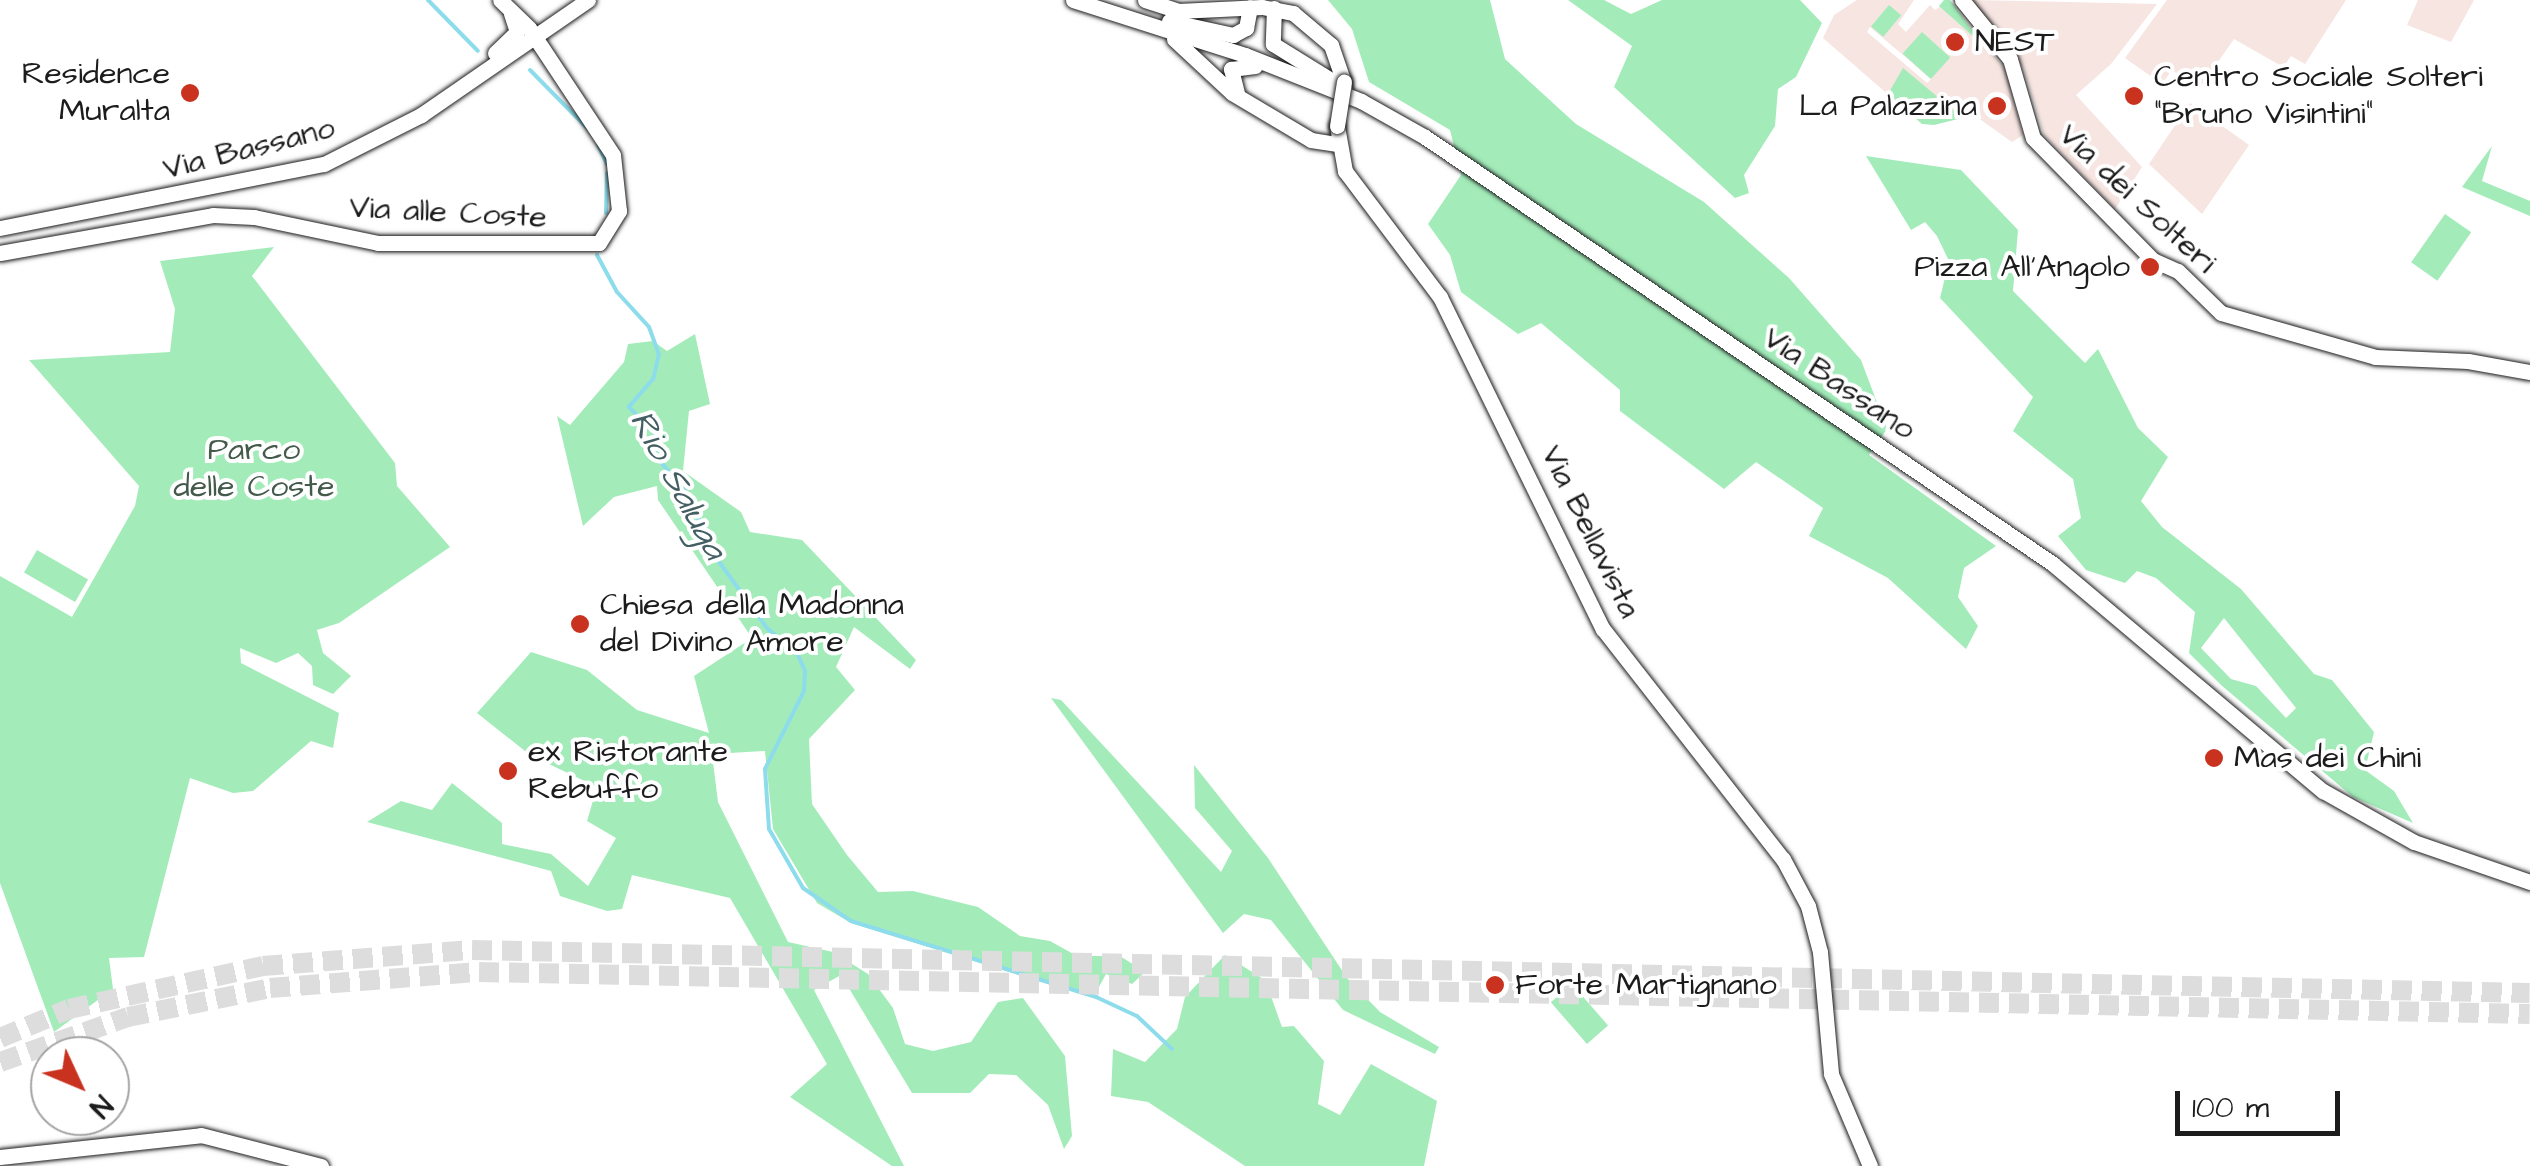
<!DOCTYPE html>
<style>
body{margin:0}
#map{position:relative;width:2530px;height:1166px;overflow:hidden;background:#fff;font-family:"Architects Daughter",sans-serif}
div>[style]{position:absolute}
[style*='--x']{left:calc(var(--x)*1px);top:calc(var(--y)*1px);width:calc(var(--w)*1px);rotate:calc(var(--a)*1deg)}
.built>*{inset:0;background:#f6e5e1}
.green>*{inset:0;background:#a3ecba;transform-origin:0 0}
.stream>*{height:4px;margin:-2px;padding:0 2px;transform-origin:2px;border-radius:2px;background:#8ddceb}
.highway-tunnel>*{height:20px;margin-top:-10px;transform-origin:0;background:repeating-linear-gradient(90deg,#ddd 0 20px,transparent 0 30px)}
.roads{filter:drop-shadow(0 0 2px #1c1c1c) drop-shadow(0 0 2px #1c1c1c)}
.secondary>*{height:15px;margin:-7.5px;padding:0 7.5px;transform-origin:7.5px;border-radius:7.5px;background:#fff}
.bridges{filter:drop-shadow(0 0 2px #1c1c1c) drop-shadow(0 0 2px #1c1c1c)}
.secondary-bridge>*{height:15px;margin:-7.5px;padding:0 7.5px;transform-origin:7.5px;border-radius:7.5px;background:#fff}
.dots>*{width:28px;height:28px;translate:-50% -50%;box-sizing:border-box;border:5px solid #fff;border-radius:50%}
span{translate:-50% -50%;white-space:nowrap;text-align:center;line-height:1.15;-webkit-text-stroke:8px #fff;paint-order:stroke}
.poi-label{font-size:32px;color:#1c1c1c}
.left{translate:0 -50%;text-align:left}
.right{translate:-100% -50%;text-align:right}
.street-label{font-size:32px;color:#1c1c1c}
.park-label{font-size:32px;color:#445a4b}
.water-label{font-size:35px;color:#445f64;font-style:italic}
.north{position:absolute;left:30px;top:1036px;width:100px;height:100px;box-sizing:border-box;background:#fff;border:2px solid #a4a4a4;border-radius:50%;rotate:134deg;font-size:28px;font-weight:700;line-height:40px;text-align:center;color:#1c1c1c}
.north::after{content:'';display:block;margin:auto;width:35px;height:45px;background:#c8321e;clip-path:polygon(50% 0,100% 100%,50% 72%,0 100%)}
.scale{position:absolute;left:2175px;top:1091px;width:165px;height:45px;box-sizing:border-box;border:5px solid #1c1c1c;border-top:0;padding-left:12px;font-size:30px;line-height:35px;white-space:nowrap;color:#1c1c1c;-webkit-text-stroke:8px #fff;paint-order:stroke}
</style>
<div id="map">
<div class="built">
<i style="clip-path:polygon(evenodd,1857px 0,1914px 0,1898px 24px,1906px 32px,1930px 5px,1935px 10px,1950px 0,2005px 69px,2023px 135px,2012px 142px,1974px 115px,1922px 124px,1823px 38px,1834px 15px,1857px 0,1870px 27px,1931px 79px,1927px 83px,1867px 32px,1870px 27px)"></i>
<i style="clip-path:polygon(1972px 0,2157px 4px,2111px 64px,2076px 95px,2142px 167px,2115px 209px,2044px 135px,2023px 67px)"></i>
<i style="clip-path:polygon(2167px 0,2346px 0,2305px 64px,2291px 56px,2283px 67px,2234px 39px,2199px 89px,2172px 70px,2162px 84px,2125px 58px)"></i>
<i style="clip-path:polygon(2418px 0,2474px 0,2451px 42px,2407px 25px)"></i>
<i style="clip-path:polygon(2190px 103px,2249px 145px,2202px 214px,2149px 164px)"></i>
</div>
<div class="green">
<i style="clip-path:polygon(1328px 0,1490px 0,1505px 59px,1576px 124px,1704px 202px,1789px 278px,1861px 360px,1887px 429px,1869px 455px,1996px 546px,1964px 568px,1958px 597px,1978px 626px,1966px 649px,1888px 578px,1809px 536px,1823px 508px,1756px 462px,1724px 489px,1620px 411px,1620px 390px,1541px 323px,1518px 334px,1461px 292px,1450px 255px,1428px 224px,1461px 175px,1450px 130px,1369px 82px,1352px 29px)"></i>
<i style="clip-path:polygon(1568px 0,1604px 0,1631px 14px,1662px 0,1800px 0,1822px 23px,1796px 77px,1778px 89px,1775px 126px,1744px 175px,1749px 193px,1735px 198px,1614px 87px,1632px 46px)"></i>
<i style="clip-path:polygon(1944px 0,1950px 0,1983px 45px,1939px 6px)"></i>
<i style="left:1889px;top:5px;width:16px;height:28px;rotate:40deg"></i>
<i style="left:1922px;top:32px;width:38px;height:29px;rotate:42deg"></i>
<i style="clip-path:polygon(1903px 68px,1957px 113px,1953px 118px,1975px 103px,1974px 115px,1934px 125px,1922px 124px,1888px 94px)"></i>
<i style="clip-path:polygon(2492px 146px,2482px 181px,2530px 201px,2530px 216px,2462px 187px)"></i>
<i style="clip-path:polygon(evenodd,1866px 156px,1961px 170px,2018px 230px,2013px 291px,2085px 363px,2098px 349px,2138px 428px,2168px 457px,2141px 501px,2162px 527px,2241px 589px,2314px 674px,2332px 680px,2374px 732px,2365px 770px,2394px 791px,2413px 823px,2353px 797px,2221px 685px,2189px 653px,2195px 612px,2156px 578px,2137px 571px,2125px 583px,2086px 570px,2058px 536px,2081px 518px,2073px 479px,2013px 431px,2033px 397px,1940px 298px,1949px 261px,1937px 236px,1925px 222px,1911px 230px,1866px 156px,2224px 618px,2296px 708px,2286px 718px,2256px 686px,2231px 679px,2201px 648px,2224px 618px)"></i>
<i style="left:2445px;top:214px;width:32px;height:59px;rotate:35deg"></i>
<i style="clip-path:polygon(274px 247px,252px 276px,395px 463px,397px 486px,450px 547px,339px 623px,317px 630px,323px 653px,351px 676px,333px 694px,313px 685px,312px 666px,298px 653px,276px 663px,240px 648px,241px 663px,339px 713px,333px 748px,311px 741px,253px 791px,233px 793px,190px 778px,144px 957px,109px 958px,113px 989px,54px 1032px,0 883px,0 576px,72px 617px,135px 506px,139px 486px,29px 360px,170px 352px,175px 309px,160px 261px)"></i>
<i style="clip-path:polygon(695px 334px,710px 404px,689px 411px,683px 471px,741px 512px,750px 532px,802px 540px,916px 660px,910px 669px,854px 627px,836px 667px,855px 690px,809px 739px,812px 804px,847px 855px,878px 892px,913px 891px,978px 907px,1020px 936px,1050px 941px,1077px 956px,1120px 956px,1145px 972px,1132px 984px,1106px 974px,1093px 998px,851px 923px,817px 903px,773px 829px,765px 751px,712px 754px,718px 802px,788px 942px,833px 952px,868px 974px,893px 1008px,905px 1044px,933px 1051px,971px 1042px,998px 1002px,1023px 998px,1065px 1056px,1072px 1136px,1064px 1149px,1048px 1105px,1016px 1075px,989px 1074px,970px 1093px,912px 1093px,841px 975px,814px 990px,904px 1166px,892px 1166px,790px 1097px,827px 1064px,730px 898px,632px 875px,622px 909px,607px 911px,560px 896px,551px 871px,367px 822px,401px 801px,432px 810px,452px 783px,502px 823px,502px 844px,551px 854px,588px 886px,616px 838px,587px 821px,597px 787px,530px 755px,477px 713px,531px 652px,587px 670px,637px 710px,709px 733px,694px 676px,752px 638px,658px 500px,657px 486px,614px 497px,583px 526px,557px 416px,570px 425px,624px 362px,628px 344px,653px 341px,667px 351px)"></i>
<i style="left:37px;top:550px;width:59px;height:26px;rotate:30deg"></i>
<i style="clip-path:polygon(1051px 698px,1061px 700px,1221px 872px,1232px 851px,1195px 808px,1194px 765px,1268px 858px,1347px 978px,1380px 1012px,1439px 1047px,1435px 1054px,1343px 1010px,1271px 920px,1244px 914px,1223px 933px)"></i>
<i style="clip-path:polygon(1225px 955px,1265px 980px,1282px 1027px,1294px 1026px,1324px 1061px,1318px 1104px,1340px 1115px,1371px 1064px,1437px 1101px,1424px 1166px,1245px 1166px,1148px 1102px,1111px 1096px,1113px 1049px,1145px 1062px,1177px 1029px,1185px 997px)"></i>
<i style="left:1572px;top:984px;width:55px;height:28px;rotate:49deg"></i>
</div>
<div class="stream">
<i style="--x:428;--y:0;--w:71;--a:45.6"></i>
<i style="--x:530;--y:70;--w:83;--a:45.5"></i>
<i style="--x:598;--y:145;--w:21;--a:65"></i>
<i style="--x:606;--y:213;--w:40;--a:-88.6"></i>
<i style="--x:597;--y:255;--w:42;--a:61.6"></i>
<i style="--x:617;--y:292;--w:47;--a:47.6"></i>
<i style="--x:649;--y:327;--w:29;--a:70"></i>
<i style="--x:659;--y:354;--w:26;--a:103"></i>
<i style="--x:653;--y:379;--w:37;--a:131"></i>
<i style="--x:629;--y:407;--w:42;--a:46"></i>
<i style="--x:658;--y:437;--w:18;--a:99"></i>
<i style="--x:655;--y:455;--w:47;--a:50.2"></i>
<i style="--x:685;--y:491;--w:75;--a:64.8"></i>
<i style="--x:717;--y:559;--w:85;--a:54.1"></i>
<i style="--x:767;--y:628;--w:39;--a:40"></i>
<i style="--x:797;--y:653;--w:20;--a:66"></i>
<i style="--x:805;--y:671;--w:20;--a:93"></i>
<i style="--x:804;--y:691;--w:87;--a:116.6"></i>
<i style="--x:765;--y:769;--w:60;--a:86.2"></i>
<i style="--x:769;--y:829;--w:68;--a:60"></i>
<i style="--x:803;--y:888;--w:58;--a:34.5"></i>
<i style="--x:851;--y:921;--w:257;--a:17.2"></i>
<i style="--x:1096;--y:997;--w:45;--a:24.9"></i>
<i style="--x:1137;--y:1016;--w:48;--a:43.3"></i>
</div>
<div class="highway-tunnel">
<i style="--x:0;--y:1038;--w:75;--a:-22.8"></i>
<i style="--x:69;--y:1009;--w:199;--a:-12.5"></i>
<i style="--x:263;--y:966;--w:210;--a:-4.4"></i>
<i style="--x:472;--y:950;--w:2058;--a:1.2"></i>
<i style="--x:0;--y:1062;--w:136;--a:-19.4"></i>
<i style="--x:128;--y:1017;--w:145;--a:-11.5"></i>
<i style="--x:270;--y:988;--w:210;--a:-4.4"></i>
<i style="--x:479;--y:972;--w:2051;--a:1.17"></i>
</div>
<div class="roads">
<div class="secondary">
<i style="--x:1073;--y:0;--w:181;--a:17.7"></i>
<i style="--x:1245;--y:55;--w:125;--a:21.6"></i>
<i style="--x:1361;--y:101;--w:73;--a:29.4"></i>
<i style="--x:1425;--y:137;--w:759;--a:34.21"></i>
<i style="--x:2053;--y:564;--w:353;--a:40.1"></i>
<i style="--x:2323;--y:791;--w:104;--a:29.3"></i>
<i style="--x:2414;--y:842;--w:123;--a:19"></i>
<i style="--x:1145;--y:0;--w:35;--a:18"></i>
<i style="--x:1178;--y:11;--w:84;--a:-2.7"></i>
<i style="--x:1262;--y:7;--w:32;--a:11"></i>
<i style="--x:1293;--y:13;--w:50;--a:40.1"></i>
<i style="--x:1331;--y:45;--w:39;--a:71"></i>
<i style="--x:1962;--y:0;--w:76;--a:50.9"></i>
<i style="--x:2010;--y:59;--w:82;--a:73.8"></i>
<i style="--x:2033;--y:138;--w:171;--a:45.5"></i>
<i style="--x:2153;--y:260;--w:27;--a:24"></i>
<i style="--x:2178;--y:271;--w:60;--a:44.3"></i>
<i style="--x:2221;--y:313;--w:160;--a:15.9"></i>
<i style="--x:2375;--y:357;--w:93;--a:2.5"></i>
<i style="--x:2468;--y:361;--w:63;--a:10.1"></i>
<i style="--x:1274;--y:8;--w:36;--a:92"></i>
<i style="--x:1273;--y:44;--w:84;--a:31.8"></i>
<i style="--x:1169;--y:21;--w:66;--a:12.3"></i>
<i style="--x:1233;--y:35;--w:15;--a:-28"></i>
<i style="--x:1246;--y:28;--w:21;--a:-79"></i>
<i style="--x:1174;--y:39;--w:79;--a:43"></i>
<i style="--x:1232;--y:93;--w:92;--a:30.7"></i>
<i style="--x:1311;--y:140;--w:25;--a:9"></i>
<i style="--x:495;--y:53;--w:30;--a:-44"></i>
<i style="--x:517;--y:32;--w:20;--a:-108"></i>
<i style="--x:1237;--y:93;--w:25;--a:-104"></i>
<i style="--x:1231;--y:69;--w:24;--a:-7"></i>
<i style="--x:1337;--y:126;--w:46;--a:79.9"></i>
<i style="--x:1345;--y:171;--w:158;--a:53"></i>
<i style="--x:1440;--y:297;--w:370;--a:63.9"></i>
<i style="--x:1603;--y:629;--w:292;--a:52"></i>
<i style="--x:1783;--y:859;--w:53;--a:62"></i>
<i style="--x:1808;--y:906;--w:48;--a:75.4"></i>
<i style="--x:1820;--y:952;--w:122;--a:84.8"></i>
<i style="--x:1831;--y:1074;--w:100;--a:67"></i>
<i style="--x:0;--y:228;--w:330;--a:-11.2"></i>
<i style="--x:324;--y:164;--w:109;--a:-26.8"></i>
<i style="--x:421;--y:115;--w:203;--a:-34.6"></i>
<i style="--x:0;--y:253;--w:216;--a:-10.1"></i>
<i style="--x:213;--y:215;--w:41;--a:2.8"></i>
<i style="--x:254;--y:217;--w:127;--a:11.8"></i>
<i style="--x:378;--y:243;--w:221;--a:0"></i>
<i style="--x:599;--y:243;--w:38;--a:-58"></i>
<i style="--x:619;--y:211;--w:56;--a:-96.1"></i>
<i style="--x:613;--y:155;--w:152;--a:-123.5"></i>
<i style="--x:529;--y:28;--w:40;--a:-136"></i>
<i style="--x:0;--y:1157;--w:202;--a:-6.2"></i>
<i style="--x:201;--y:1135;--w:124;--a:14.5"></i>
</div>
</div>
<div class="bridges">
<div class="secondary-bridge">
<i style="--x:1337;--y:126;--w:45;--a:-81"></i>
</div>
</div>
<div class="dots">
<i style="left:1955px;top:42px;background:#c8321e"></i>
<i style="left:190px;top:93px;background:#c8321e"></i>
<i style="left:2134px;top:96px;background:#c8321e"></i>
<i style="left:1997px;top:106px;background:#c8321e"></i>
<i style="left:2150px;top:267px;background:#c8321e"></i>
<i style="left:580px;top:624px;background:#c8321e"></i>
<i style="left:2214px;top:758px;background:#c8321e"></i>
<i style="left:508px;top:771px;background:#c8321e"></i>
<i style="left:1495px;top:985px;background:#c8321e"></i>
</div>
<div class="poi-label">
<span class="left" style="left:1975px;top:42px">NEST</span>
<span class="right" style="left:170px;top:93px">Residence<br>Muralta</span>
<span class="left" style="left:2154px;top:96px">Centro Sociale Solteri<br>"Bruno Visintini"</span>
<span class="right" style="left:1977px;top:106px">La Palazzina</span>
<span class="right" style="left:2130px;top:267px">Pizza All'Angolo</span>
<span class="left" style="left:600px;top:624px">Chiesa della Madonna<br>del Divino Amore</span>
<span class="left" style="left:528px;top:771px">ex Ristorante<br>Rebuffo</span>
<span class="left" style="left:2234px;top:758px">Mas dei Chini</span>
<span class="left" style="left:1515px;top:985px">Forte Martignano</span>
</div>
<div class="street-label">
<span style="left:249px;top:149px;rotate:-14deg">Via Bassano</span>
<span style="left:2137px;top:199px;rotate:43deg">Via dei Solteri</span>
<span style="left:448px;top:213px;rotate:3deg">Via alle Coste</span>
<span style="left:1839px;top:384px;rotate:34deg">Via Bassano</span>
<span style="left:1590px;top:532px;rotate:64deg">Via Bellavista</span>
</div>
<div class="park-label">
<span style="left:254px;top:469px">Parco<br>delle Coste</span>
</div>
<div class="water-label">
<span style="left:678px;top:485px;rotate:61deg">Rio Saluga</span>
</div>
<div class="north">N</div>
<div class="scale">100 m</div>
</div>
